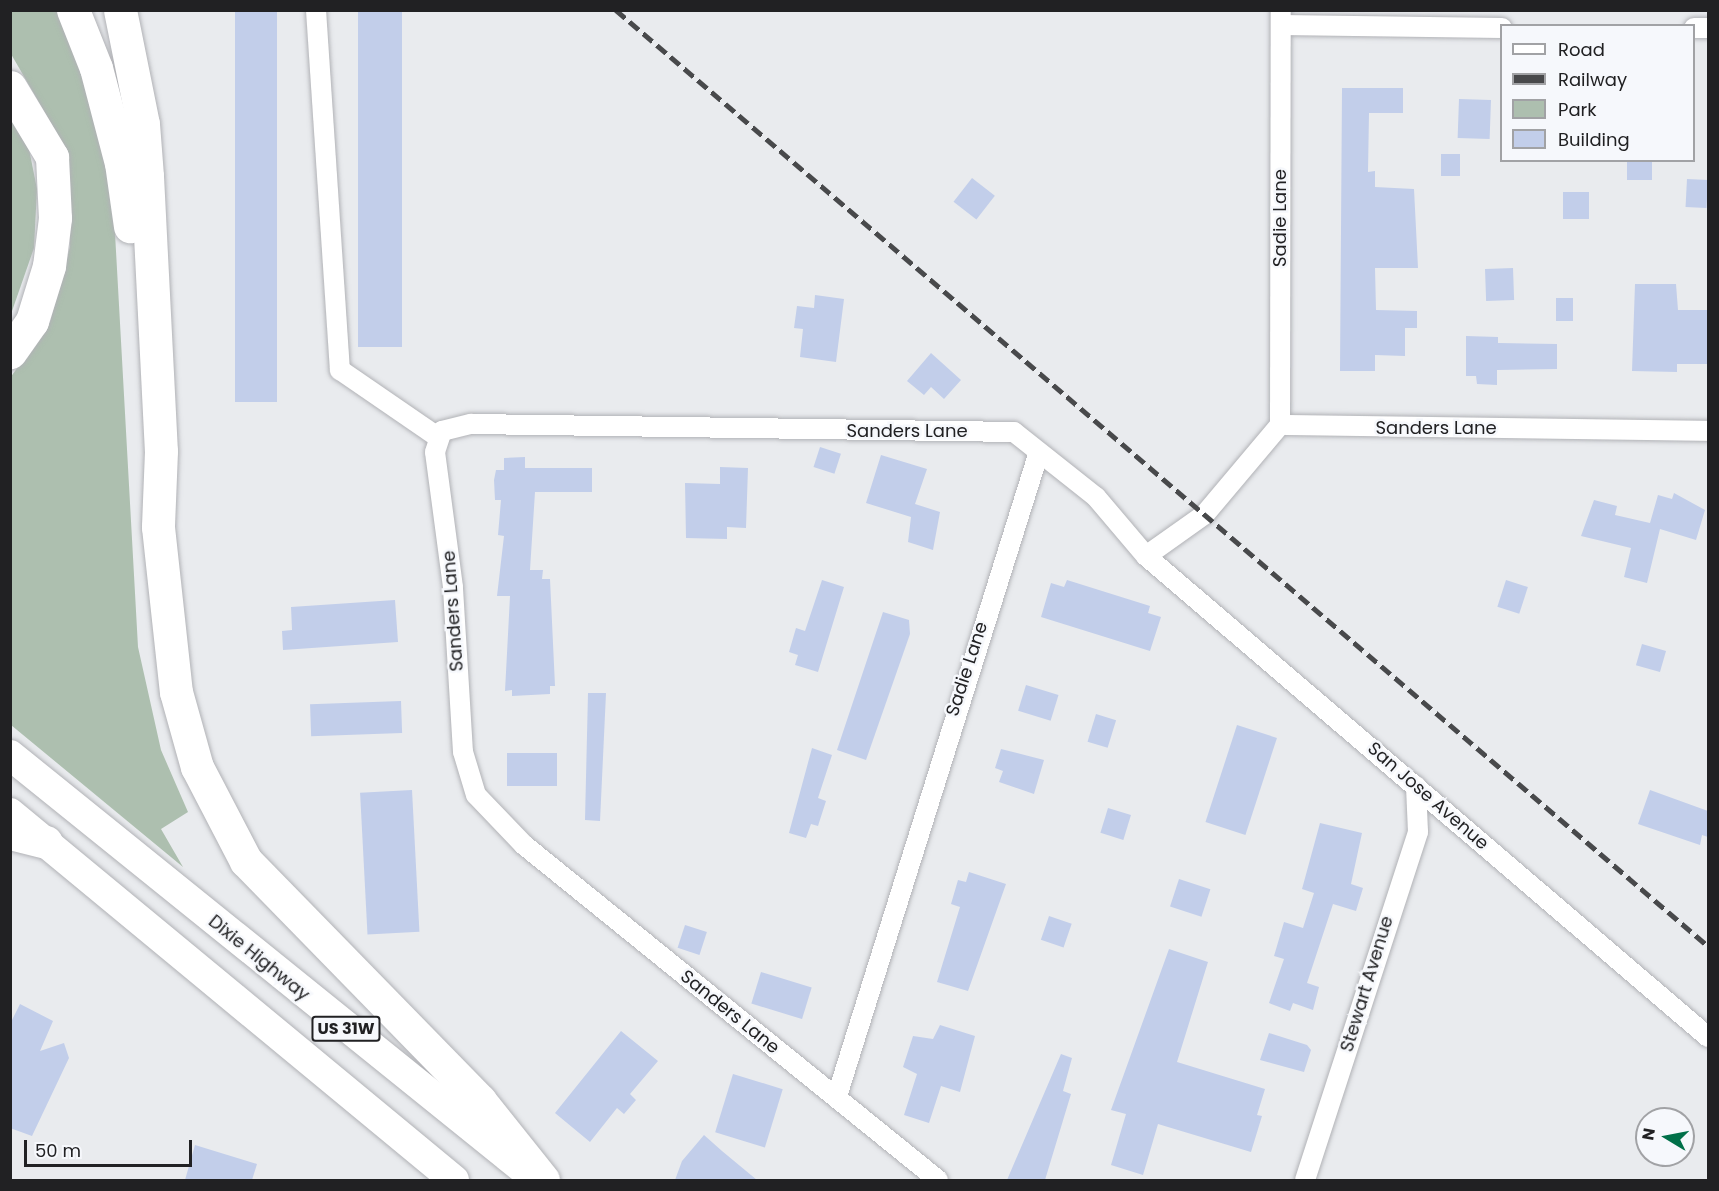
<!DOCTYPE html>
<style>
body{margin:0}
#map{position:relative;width:1719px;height:1191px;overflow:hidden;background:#e9ebee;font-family:Poppins,sans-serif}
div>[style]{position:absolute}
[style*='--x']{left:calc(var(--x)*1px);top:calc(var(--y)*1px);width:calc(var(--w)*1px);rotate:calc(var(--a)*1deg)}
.green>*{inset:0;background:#adbfaf}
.building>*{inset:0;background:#c2ceea;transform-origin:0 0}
.roads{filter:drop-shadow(0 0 2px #b1b2b6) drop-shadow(0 0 2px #b1b2b6)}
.minor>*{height:20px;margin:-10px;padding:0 10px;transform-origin:10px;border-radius:10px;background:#fff}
.primary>*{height:30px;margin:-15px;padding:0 15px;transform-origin:15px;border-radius:15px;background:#fff}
.motorway>*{height:33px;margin:-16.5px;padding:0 16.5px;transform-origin:16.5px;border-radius:16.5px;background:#fff}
.rail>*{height:4.5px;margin-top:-2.25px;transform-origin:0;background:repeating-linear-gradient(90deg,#48494b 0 12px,transparent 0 18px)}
span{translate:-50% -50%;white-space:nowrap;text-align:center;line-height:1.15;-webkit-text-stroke:5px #f6f8fc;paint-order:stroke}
.shield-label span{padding:2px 4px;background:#f6f8fc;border:2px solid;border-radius:4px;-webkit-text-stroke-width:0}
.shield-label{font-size:16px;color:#212123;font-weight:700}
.street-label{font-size:18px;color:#212123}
.frame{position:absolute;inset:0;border:12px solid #212123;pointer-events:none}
.legend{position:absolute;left:1500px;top:24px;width:195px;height:138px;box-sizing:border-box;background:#f6f8fc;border:2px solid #a1a2a5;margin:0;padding:8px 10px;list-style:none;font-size:18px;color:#212123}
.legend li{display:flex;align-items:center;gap:12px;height:30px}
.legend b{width:30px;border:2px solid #a1a2a5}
.north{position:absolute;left:1635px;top:1107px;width:60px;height:60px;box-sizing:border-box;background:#f6f8fc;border:2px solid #a1a2a5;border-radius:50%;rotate:280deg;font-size:16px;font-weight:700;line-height:24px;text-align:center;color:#212123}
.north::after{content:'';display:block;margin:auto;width:21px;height:27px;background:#007049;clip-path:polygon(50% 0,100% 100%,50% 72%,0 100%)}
.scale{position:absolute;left:24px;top:1140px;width:168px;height:27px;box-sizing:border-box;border:3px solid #212123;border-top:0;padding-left:8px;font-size:18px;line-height:21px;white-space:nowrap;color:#212123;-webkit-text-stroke:4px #f6f8fc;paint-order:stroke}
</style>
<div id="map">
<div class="green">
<i style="clip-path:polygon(11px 11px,60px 11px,81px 65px,113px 197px,138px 647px,161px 750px,188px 812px,161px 829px,183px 867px,11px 725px,10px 378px,50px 322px,70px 247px,70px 208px,55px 130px,11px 54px)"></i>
<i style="clip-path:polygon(11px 107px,27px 139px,37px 189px,34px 248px,11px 314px)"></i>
</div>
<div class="building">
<i style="left:235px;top:10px;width:42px;height:392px"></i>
<i style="left:358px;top:10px;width:44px;height:337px"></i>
<i style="clip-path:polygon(1342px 88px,1403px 88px,1403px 113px,1369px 113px,1368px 172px,1375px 171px,1375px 187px,1414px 189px,1418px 268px,1375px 268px,1376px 310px,1417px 311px,1417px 328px,1405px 328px,1405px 356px,1375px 355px,1375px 371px,1340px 371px)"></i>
<i style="left:1459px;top:99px;width:32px;height:39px;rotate:2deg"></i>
<i style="left:1441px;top:154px;width:19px;height:22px"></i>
<i style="left:1627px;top:161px;width:25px;height:19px"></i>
<i style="left:972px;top:178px;width:29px;height:30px;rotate:38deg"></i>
<i style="left:1687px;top:179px;width:21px;height:28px;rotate:3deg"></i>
<i style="left:1563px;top:192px;width:26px;height:27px"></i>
<i style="left:1513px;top:268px;width:32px;height:28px;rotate:88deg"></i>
<i style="clip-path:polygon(1635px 284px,1676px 284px,1678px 310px,1708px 310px,1708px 364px,1677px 364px,1677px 372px,1632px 371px)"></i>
<i style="clip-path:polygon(815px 295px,844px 299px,836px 362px,800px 357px,803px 329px,794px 328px,797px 306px,814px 308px)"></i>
<i style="left:1556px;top:298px;width:17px;height:23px"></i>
<i style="clip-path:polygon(1466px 336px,1498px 337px,1498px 343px,1557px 344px,1557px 369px,1497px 370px,1497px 385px,1477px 384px,1476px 376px,1466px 376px)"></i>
<i style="clip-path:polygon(931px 353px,961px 380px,944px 399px,931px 387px,924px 395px,907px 381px)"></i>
<i style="left:820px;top:447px;width:22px;height:21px;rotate:18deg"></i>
<i style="clip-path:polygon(881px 455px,927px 469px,915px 504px,940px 512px,933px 550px,908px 542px,911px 517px,866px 503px)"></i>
<i style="clip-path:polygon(525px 457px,525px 468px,592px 468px,592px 492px,535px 492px,530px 570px,543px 570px,542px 579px,550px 579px,555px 686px,550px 686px,550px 694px,512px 696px,512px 690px,505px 691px,510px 596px,497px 596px,504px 536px,498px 535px,501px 500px,495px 500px,494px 480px,496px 470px,504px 470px,504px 458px)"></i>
<i style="clip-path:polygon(720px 467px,748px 468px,746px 528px,727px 527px,727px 539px,686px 538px,685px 483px,720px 484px)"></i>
<i style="clip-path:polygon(1674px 493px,1705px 510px,1696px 540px,1660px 529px,1647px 583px,1624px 577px,1631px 548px,1581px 536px,1594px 500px,1617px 506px,1615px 515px,1650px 523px,1658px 495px,1672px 499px)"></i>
<i style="clip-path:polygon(822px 580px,844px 587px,818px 672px,795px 665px,798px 655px,789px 652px,796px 628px,805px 631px)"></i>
<i style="clip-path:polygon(1067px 580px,1150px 606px,1148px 613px,1161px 617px,1150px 651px,1041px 617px,1051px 583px,1064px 587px)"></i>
<i style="left:1506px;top:580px;width:23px;height:28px;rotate:18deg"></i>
<i style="clip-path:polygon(395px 600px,398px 642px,283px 650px,282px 631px,292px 630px,291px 607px)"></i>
<i style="clip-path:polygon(883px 612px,909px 620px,910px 634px,866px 760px,837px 750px)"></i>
<i style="left:1642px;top:644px;width:25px;height:22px;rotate:16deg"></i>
<i style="left:1026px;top:685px;width:34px;height:27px;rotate:17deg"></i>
<i style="clip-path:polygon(588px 693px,606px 693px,600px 821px,585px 820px)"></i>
<i style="left:401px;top:701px;width:32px;height:91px;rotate:88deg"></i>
<i style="left:1096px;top:714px;width:21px;height:29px;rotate:17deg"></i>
<i style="left:1237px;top:725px;width:42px;height:102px;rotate:18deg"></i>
<i style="clip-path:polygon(812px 748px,832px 755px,818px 798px,826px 801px,818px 826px,811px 824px,806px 838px,789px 833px)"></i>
<i style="clip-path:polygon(1001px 749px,1044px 760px,1034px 794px,999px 782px,1003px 771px,995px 768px)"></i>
<i style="left:507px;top:753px;width:50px;height:33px"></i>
<i style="left:412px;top:790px;width:142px;height:52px;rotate:87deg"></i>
<i style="clip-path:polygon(1650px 790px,1708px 811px,1708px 837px,1702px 835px,1700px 845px,1638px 824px)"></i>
<i style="left:1108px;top:808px;width:24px;height:26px;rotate:17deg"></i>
<i style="clip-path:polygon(1320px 823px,1362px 833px,1351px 884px,1363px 888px,1356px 911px,1333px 904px,1307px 983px,1319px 987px,1313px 1010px,1293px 1003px,1290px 1011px,1269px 1003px,1284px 959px,1274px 956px,1284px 922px,1303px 928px,1314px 893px,1302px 889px)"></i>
<i style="clip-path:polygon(969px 872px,1006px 884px,968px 991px,937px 982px,960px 907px,951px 904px,958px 880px,966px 882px)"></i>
<i style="left:1179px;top:879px;width:33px;height:29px;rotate:18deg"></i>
<i style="left:1049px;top:916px;width:24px;height:25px;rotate:19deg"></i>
<i style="left:685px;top:925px;width:23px;height:24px;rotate:18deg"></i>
<i style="clip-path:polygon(1169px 949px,1208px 962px,1177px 1062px,1265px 1089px,1257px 1115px,1262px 1116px,1251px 1152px,1158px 1124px,1143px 1175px,1111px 1165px,1126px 1114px,1111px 1110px)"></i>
<i style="left:761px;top:972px;width:53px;height:33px;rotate:17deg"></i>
<i style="clip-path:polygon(20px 1004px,53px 1021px,40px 1051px,64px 1043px,69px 1058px,32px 1136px,10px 1128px,10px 1024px)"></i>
<i style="clip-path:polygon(940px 1025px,975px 1036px,960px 1092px,941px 1086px,929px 1123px,904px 1115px,917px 1074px,903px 1067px,913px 1036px,933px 1039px)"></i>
<i style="clip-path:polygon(621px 1031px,658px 1061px,630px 1094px,636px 1100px,624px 1114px,617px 1108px,590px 1142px,555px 1113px)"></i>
<i style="clip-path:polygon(1269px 1033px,1307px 1045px,1311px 1050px,1304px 1072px,1260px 1060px)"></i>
<i style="clip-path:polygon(1061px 1054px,1072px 1058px,1063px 1091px,1071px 1094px,1045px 1180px,1007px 1180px)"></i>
<i style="left:733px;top:1074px;width:52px;height:61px;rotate:17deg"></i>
<i style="clip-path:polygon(704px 1135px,722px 1151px,757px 1180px,675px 1180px,682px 1161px)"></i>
<i style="clip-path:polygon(195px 1145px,257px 1164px,252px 1180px,185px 1180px)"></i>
</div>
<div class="roads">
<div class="minor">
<i style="--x:316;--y:10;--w:361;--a:86.2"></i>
<i style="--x:340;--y:370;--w:119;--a:34.4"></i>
<i style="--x:1281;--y:25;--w:221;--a:0.8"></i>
<i style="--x:1694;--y:28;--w:14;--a:0"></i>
<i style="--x:1280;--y:425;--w:415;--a:-89.9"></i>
<i style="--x:1146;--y:556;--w:72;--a:-35.4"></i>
<i style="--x:1205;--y:514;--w:116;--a:-49.9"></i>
<i style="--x:1280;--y:425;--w:428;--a:0.8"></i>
<i style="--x:837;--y:1096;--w:672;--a:-72.59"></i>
<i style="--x:938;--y:1180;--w:533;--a:-141.02"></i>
<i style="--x:524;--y:845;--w:69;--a:-133.8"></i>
<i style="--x:476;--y:795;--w:45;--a:-106.8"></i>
<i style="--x:463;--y:752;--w:165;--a:-93.5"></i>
<i style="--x:453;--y:587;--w:136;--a:-97.6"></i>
<i style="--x:435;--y:452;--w:22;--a:-72"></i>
<i style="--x:442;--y:431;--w:30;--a:-14"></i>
<i style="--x:471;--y:424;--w:543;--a:0.84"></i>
<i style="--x:1014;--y:432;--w:105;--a:38.4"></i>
<i style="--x:1096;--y:497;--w:77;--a:49.7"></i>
<i style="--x:1146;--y:556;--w:740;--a:40.56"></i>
<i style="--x:1305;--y:1180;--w:366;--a:-72"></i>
<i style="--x:1418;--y:832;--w:46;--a:-92.5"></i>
</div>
<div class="primary">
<i style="--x:10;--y:755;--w:677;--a:38.88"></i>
<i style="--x:10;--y:813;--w:576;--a:39.58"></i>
</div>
<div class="motorway">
<i style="--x:73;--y:10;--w:62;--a:68.4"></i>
<i style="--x:96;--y:68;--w:98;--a:75.3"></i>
<i style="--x:121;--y:163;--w:64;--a:81.9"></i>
<i style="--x:120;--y:10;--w:116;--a:78.6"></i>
<i style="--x:143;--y:124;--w:52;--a:85.6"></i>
<i style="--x:147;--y:176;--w:275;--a:87.1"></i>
<i style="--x:161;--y:451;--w:76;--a:92.3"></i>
<i style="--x:158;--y:527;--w:166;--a:83.8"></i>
<i style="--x:176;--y:692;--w:78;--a:74.4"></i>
<i style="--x:197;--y:767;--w:106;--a:62.5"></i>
<i style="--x:246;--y:861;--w:335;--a:45.7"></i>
<i style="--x:480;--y:1101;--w:101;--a:51.4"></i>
<i style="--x:10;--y:87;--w:82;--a:59"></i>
<i style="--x:52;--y:157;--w:61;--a:87.2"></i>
<i style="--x:55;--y:218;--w:48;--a:97.1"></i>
<i style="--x:49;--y:266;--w:58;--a:107.2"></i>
<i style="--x:32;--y:321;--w:38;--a:125"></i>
<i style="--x:10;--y:833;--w:37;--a:14"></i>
</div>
</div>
<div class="rail">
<i style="--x:616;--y:10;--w:1438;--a:40.6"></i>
</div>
<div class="shield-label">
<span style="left:346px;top:1029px">US 31W</span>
</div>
<div class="street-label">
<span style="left:1280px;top:218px;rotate:-90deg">Sadie Lane</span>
<span style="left:1436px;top:428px">Sanders Lane</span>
<span style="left:907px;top:431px">Sanders Lane</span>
<span style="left:453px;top:611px;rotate:-94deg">Sanders Lane</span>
<span style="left:967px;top:669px;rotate:-72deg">Sadie Lane</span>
<span style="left:1428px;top:796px;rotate:41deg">San Jose Avenue</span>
<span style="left:259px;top:958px;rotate:39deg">Dixie Highway</span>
<span style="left:1367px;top:984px;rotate:-73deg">Stewart Avenue</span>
<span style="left:730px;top:1012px;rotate:39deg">Sanders Lane</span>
</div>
<div class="frame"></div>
<ul class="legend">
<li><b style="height:8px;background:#fff"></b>Road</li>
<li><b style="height:8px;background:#48494b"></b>Railway</li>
<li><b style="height:16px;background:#adbfaf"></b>Park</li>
<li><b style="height:16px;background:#c2ceea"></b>Building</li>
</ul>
<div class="north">N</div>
<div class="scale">50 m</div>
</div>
